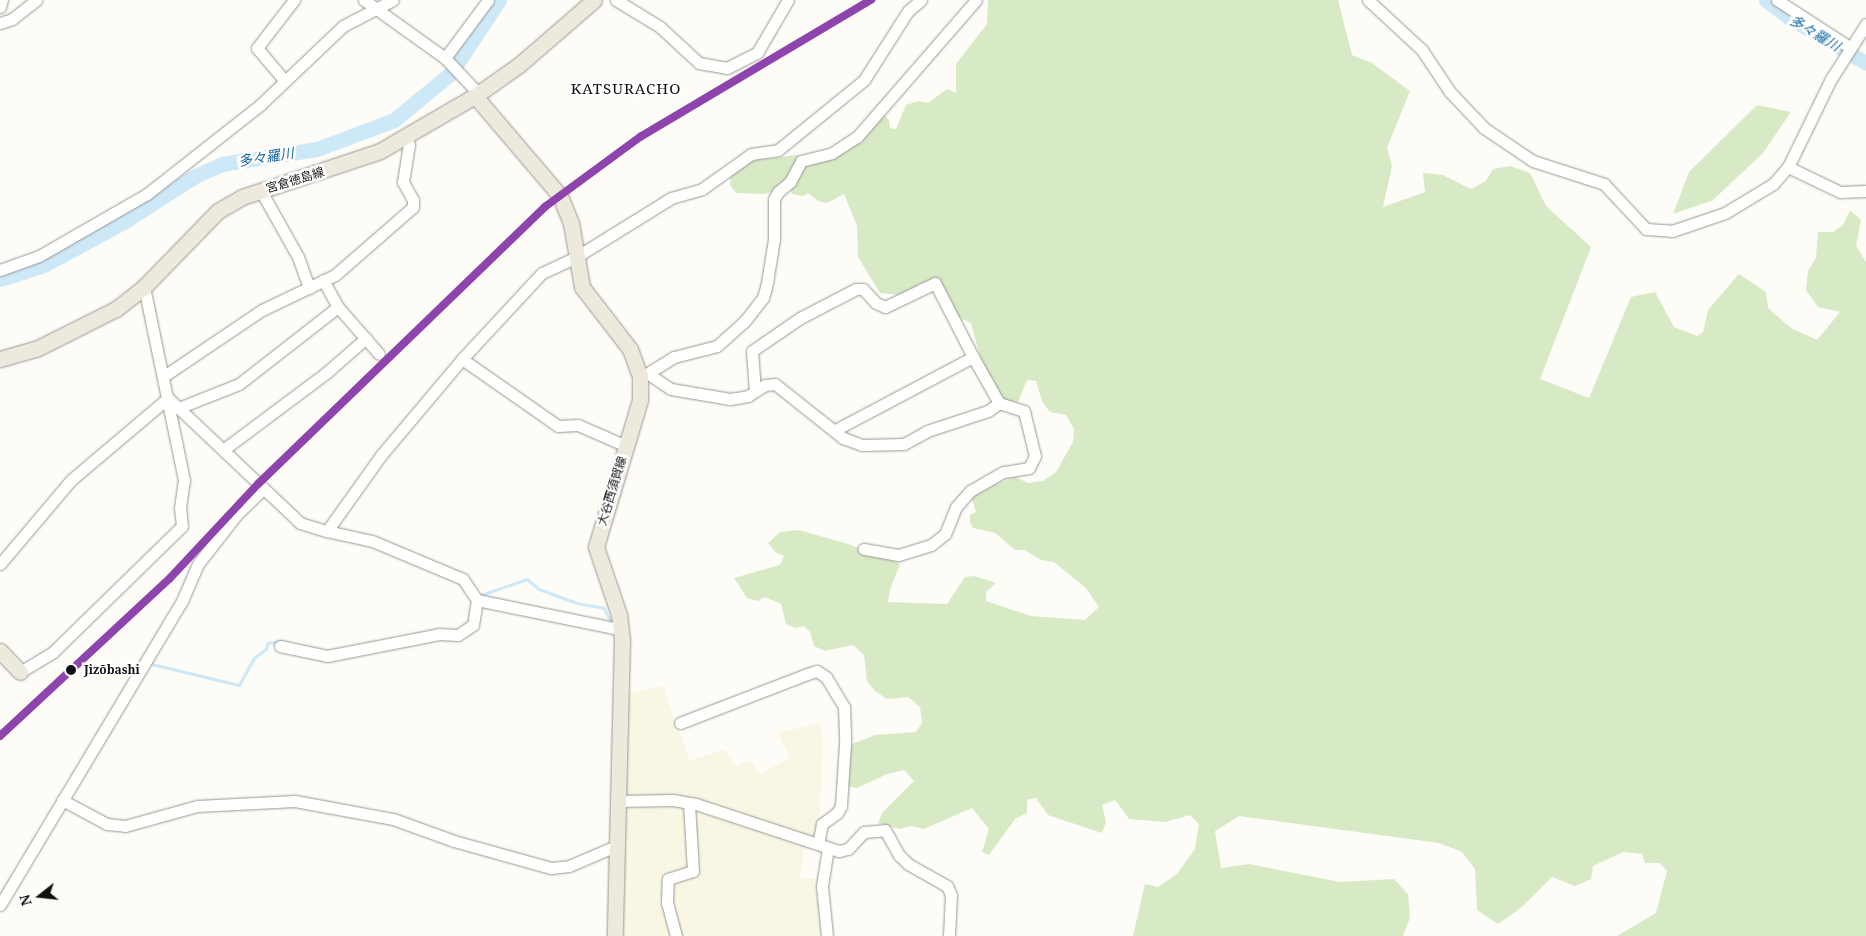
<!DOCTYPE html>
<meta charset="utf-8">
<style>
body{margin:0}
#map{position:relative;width:1866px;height:936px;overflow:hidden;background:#fdfcf7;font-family:"Noto Serif","Noto Sans JP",serif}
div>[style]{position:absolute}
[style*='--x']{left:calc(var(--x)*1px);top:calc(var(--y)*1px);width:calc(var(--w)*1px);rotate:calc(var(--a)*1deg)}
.farmland>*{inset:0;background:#f9f7e4}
.forest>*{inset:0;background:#d8eac5}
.stream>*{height:2.5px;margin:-1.25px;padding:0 1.25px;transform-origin:1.25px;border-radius:1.25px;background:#cde8f7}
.river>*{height:15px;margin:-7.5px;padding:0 7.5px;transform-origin:7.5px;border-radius:7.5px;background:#cde8f7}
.roads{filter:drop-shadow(0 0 1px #979795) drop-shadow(0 0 1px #979795)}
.minor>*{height:11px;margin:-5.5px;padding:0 5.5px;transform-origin:5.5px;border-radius:5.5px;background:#fffffe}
.major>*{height:15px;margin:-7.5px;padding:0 7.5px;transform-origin:7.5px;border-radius:7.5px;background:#ede9dc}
.rail-1>*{height:8px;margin:-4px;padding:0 4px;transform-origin:4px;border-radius:4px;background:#8e44ad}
.dots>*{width:14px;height:14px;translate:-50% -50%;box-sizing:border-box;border:2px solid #fff;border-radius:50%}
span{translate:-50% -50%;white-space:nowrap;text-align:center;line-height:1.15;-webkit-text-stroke:5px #fff;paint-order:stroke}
.street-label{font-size:12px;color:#111}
.stop-label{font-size:12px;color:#111;font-weight:700}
.left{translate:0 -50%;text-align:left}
.water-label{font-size:14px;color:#1768a6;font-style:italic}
.quarter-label{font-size:15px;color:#111;letter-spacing:1px}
.north{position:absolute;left:15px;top:871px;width:50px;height:50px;-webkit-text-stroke:4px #fff;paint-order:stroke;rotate:254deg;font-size:14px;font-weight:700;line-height:20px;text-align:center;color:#111}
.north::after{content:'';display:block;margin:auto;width:18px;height:22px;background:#111;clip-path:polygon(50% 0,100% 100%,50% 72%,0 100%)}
</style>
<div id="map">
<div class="farmland">
<i style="clip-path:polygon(662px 685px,690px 761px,724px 749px,735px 766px,750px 760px,760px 774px,790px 758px,778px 733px,820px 723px,823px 743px,818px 844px,805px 840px,800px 878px,824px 879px,827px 936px,621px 936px,629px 694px)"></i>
</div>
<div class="forest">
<i style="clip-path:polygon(988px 0,1338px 0,1352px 55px,1372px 63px,1410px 91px,1387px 148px,1392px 166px,1383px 207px,1425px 192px,1423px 173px,1443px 175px,1471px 189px,1486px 181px,1493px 169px,1510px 166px,1530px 173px,1546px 206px,1591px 247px,1540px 379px,1589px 398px,1631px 297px,1655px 292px,1674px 327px,1697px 336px,1703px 332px,1708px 310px,1739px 274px,1766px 292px,1768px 308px,1791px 328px,1817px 340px,1840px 312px,1818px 307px,1806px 290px,1808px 271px,1816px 258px,1818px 232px,1833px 232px,1843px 225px,1850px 210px,1861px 220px,1856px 246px,1866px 262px,1866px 936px,1617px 936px,1656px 913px,1667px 871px,1660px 863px,1645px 863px,1642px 854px,1623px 852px,1593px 866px,1591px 879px,1575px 886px,1552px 877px,1522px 907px,1498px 924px,1477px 910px,1475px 869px,1462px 852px,1439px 843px,1239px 816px,1215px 831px,1221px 868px,1249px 864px,1340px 882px,1394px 879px,1408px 894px,1410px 918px,1403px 936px,1133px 936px,1145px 884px,1158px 887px,1177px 874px,1195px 849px,1199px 824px,1190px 815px,1165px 822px,1129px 819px,1115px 800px,1102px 805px,1106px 822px,1102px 833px,1048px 815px,1036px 798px,1027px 800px,1027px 813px,1015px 819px,989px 855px,982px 852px,989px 829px,972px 808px,924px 829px,912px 826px,899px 829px,878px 823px,882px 813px,914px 781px,904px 770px,887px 774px,857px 788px,846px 786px,850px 745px,875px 735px,916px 732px,922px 723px,920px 707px,908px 697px,887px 699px,875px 691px,867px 681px,864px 655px,853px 645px,825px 651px,814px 646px,810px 632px,804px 626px,795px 628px,786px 624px,781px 604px,765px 597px,758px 601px,747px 598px,734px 578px,780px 565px,784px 556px,775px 552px,768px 543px,780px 532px,799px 530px,848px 544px,900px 564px,890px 589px,888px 602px,947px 604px,965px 577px,975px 576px,996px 583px,986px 592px,986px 601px,1031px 616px,1085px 620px,1099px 607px,1086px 588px,1054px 562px,1041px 560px,1025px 550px,1015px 550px,995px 533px,973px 528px,970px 522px,970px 515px,976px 512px,971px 496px,978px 491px,1015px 477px,1028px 483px,1043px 481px,1056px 472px,1073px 442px,1074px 429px,1066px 415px,1050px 412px,1042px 401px,1036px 381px,1027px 380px,1018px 402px,1006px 400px,996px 390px,980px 356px,971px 323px,956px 316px,932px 282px,921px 283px,902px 295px,880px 293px,858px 257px,857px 226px,844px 194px,827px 203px,818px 201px,808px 193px,803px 196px,792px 194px,789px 187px,765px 194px,736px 193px,730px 185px,731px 176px,750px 162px,766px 156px,769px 159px,795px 155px,811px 158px,863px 140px,883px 114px,889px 120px,890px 128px,896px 129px,906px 105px,918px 101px,928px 103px,947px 89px,956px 93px,956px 64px,987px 24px)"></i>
<i style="clip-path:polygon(1757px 105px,1791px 112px,1763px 153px,1713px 200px,1673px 214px,1689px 172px)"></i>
</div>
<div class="stream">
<i style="--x:478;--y:596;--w:52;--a:-19.1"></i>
<i style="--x:527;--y:579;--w:16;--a:40"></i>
<i style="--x:539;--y:589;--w:40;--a:20.2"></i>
<i style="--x:577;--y:603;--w:27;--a:10"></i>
<i style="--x:604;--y:608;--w:17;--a:62"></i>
<i style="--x:148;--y:663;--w:94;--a:13.6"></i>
<i style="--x:239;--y:685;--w:31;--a:-61"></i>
<i style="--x:254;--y:658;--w:15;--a:-37"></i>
<i style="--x:266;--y:649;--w:6;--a:-72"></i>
<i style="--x:268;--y:643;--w:12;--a:-9"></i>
</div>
<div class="river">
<i style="--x:1766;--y:0;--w:30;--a:37"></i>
<i style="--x:1790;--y:18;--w:88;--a:30.6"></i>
<i style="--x:0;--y:279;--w:46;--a:-17.7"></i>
<i style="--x:44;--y:265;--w:92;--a:-28.5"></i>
<i style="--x:125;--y:221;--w:83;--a:-32.7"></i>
<i style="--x:195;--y:176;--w:30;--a:-24"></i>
<i style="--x:222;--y:164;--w:96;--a:-9"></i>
<i style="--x:317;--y:149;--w:82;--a:-20.6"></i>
<i style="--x:394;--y:120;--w:72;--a:-39.4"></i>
<i style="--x:450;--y:74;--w:89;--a:-56.5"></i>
</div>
<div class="roads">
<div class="minor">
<i style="--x:364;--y:0;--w:100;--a:35.6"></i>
<i style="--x:445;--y:58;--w:44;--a:46.8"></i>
<i style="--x:475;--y:90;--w:6;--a:90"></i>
<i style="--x:616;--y:0;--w:52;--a:31.5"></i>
<i style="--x:660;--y:27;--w:53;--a:42.7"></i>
<i style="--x:699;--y:63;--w:28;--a:10"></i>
<i style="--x:727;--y:68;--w:34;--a:-27"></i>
<i style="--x:757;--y:53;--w:61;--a:-59.7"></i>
<i style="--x:1368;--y:0;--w:74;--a:42.8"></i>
<i style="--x:1422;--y:50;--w:50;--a:56.3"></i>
<i style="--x:1450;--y:92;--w:50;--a:46.6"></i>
<i style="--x:1484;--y:128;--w:59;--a:34"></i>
<i style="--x:1533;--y:161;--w:75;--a:17.9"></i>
<i style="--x:1604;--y:184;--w:62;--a:47"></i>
<i style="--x:1646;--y:229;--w:26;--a:4"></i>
<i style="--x:1672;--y:231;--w:56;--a:-18.8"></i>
<i style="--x:1725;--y:213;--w:56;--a:-31.1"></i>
<i style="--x:1773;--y:184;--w:23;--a:-49"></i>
<i style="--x:1788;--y:167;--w:98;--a:-64"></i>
<i style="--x:1831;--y:79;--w:65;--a:-57.5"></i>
<i style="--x:1777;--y:0;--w:88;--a:33"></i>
<i style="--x:0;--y:7;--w:7;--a:-74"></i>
<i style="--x:0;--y:23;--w:13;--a:-18"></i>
<i style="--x:12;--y:19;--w:31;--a:-38"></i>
<i style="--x:445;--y:58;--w:72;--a:-53.4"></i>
<i style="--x:284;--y:80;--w:42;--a:-130.2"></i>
<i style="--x:257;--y:48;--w:61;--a:-52.4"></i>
<i style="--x:1788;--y:167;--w:58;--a:25.7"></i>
<i style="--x:1840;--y:192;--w:26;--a:-2"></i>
<i style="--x:261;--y:191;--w:76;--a:60.7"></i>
<i style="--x:298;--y:257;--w:33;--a:70"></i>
<i style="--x:0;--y:270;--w:41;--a:-19.7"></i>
<i style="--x:39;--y:256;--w:125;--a:-29.9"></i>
<i style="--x:147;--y:194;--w:144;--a:-38.2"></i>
<i style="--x:260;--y:105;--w:115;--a:-43.6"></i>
<i style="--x:343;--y:26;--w:56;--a:-27.5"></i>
<i style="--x:323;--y:280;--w:31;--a:61"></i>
<i style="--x:338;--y:307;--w:62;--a:48.9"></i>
<i style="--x:973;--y:357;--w:53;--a:60.5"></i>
<i style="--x:462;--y:359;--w:117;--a:34.9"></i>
<i style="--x:558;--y:426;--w:20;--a:-3"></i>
<i style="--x:578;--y:425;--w:52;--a:23.6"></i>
<i style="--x:645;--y:375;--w:34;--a:-32"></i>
<i style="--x:674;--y:357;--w:44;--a:-14.3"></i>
<i style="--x:717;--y:346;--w:36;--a:-42"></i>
<i style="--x:744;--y:322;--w:31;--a:-52"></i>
<i style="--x:763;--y:298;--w:16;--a:-75"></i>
<i style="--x:767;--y:283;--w:45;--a:-81"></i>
<i style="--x:774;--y:239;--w:40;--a:-90"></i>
<i style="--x:774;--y:199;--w:8;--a:-60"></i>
<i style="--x:778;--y:192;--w:16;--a:-40"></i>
<i style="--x:790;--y:182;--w:24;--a:-62"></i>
<i style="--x:801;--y:161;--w:32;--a:-14"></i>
<i style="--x:832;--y:153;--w:30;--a:-33"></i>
<i style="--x:857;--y:137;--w:181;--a:-49"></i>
<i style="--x:650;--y:375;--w:25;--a:34"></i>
<i style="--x:671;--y:389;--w:60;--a:9.6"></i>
<i style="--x:730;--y:399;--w:18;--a:-9"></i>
<i style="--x:748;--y:396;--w:20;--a:-33"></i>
<i style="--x:765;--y:385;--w:10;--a:-6"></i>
<i style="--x:775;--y:384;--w:87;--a:38.5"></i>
<i style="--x:843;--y:438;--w:20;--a:20"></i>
<i style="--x:862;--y:445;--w:42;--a:-1.4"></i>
<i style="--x:904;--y:444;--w:26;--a:-29"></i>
<i style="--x:927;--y:431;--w:64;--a:-18.2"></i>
<i style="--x:988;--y:411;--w:14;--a:-36"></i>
<i style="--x:999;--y:403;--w:26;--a:18"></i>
<i style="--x:1024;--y:411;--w:46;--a:76.3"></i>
<i style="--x:1035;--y:456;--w:13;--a:117"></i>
<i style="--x:1029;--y:468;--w:26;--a:171"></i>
<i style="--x:1003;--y:472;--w:38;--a:150"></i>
<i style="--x:970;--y:491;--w:21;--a:131"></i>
<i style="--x:956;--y:507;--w:29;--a:112"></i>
<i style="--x:945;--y:534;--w:18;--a:142"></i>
<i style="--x:931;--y:545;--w:34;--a:163"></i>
<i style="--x:898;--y:555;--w:35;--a:-170"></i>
<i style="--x:164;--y:376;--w:118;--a:-34"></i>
<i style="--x:262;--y:310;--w:81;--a:-25.6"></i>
<i style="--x:335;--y:275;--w:103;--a:-41.1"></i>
<i style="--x:413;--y:207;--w:7;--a:-90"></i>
<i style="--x:413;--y:200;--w:21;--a:-119"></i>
<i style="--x:403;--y:182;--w:37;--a:-81"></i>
<i style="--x:409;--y:145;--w:8;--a:-104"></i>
<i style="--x:755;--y:391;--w:40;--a:-94.3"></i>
<i style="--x:752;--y:351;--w:58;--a:-34.5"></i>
<i style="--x:800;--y:318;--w:63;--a:-27.4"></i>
<i style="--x:856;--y:289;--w:7;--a:0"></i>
<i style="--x:863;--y:289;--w:19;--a:47"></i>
<i style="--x:876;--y:303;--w:10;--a:24"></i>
<i style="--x:885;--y:307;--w:55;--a:-25.6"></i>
<i style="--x:935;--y:283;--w:83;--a:62.8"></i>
<i style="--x:973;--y:357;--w:156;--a:152.1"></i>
<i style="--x:181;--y:407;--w:62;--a:-21.6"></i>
<i style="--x:239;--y:384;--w:125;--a:-37.9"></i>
<i style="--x:223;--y:450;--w:129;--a:-36.8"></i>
<i style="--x:326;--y:373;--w:53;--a:-41.2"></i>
<i style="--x:0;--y:564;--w:110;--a:-49.8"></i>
<i style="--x:71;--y:480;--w:127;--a:-40.2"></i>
<i style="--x:168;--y:398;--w:182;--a:43.4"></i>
<i style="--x:300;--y:523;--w:28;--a:17"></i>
<i style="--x:327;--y:531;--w:95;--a:-54.5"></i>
<i style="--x:382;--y:454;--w:124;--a:-49.9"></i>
<i style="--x:462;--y:359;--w:117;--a:-47.1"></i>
<i style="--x:542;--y:273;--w:38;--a:-25"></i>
<i style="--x:576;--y:257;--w:112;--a:-31.8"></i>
<i style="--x:671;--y:198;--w:32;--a:-16"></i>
<i style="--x:702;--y:189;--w:60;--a:-35.5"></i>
<i style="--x:751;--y:154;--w:27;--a:-8"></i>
<i style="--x:778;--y:150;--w:111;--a:-39.1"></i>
<i style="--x:864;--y:80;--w:82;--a:-57.5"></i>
<i style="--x:908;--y:11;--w:17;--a:-40"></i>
<i style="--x:477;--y:600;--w:139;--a:11.6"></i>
<i style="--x:613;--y:628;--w:8;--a:-14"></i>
<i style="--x:280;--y:646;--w:48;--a:12"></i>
<i style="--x:327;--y:656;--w:114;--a:-11.1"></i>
<i style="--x:439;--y:634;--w:19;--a:3"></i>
<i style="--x:458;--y:635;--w:18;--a:-34"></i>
<i style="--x:473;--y:625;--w:25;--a:-81"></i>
<i style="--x:477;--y:600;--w:25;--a:-124"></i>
<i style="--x:463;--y:579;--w:99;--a:-157.3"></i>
<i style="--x:372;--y:541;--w:46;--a:-167.5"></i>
<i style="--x:20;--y:672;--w:39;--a:-31"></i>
<i style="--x:53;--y:652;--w:180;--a:-44.3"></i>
<i style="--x:182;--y:526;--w:18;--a:-96"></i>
<i style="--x:180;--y:508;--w:28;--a:-82"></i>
<i style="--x:184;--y:480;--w:197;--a:-101.7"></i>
<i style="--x:680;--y:723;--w:136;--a:-21.1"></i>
<i style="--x:807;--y:674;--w:10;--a:-17"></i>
<i style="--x:817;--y:671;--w:11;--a:34"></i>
<i style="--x:826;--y:677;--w:35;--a:59"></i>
<i style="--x:844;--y:707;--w:37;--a:88"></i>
<i style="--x:845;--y:744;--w:62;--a:93.7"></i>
<i style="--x:841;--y:806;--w:8;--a:120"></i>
<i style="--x:837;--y:813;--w:19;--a:144"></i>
<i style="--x:822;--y:824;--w:20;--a:101"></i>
<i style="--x:62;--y:800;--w:51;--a:28.1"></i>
<i style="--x:107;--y:824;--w:18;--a:6"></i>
<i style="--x:125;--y:826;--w:75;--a:-15.5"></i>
<i style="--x:197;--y:806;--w:98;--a:-2.9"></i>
<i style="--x:295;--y:801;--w:100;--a:10.4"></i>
<i style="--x:393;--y:819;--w:65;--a:19.8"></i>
<i style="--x:454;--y:841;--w:101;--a:15.6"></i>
<i style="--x:551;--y:868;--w:18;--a:-6"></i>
<i style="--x:569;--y:866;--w:51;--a:-23.1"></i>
<i style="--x:617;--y:801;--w:56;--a:-1"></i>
<i style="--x:673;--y:800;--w:23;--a:10"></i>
<i style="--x:696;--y:804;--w:151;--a:18.2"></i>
<i style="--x:839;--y:851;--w:9;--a:-13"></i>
<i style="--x:848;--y:849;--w:23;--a:-47"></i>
<i style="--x:864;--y:832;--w:21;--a:-5"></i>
<i style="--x:885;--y:830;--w:29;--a:61"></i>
<i style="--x:899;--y:855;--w:13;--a:45"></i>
<i style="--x:908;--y:864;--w:45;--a:29.4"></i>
<i style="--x:947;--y:886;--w:10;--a:66"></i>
<i style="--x:951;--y:895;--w:41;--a:92.8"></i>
<i style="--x:0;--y:905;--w:354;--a:-59.1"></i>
<i style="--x:182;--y:601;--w:40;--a:-66.6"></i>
<i style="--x:198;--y:564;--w:63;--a:-52"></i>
<i style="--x:237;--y:514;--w:37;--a:-44"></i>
<i style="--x:676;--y:936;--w:34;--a:-105"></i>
<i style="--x:667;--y:903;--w:24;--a:-88"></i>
<i style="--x:668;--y:879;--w:26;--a:-18"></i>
<i style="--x:693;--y:871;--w:68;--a:-93.4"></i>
<i style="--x:827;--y:936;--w:50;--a:-95.7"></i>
<i style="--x:822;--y:886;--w:38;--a:-81"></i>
</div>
<div class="major">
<i style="--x:475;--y:96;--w:131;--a:49.6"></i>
<i style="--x:560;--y:196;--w:29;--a:68"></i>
<i style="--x:571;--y:223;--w:65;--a:80.2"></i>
<i style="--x:582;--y:287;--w:78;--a:52.3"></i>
<i style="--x:630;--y:349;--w:29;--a:70"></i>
<i style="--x:640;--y:376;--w:24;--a:90"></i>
<i style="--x:640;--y:400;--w:153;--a:106.7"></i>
<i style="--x:596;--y:547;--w:72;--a:71.3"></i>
<i style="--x:619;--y:615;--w:25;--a:83"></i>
<i style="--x:622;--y:640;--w:296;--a:91.4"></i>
<i style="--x:0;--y:359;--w:37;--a:-16"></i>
<i style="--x:36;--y:349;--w:89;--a:-26.6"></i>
<i style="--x:116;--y:309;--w:36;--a:-38"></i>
<i style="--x:144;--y:287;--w:106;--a:-45.8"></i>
<i style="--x:218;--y:211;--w:28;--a:-30"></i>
<i style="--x:242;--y:197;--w:145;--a:-18.4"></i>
<i style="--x:380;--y:151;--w:110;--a:-30.1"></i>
<i style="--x:475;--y:96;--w:54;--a:-35.2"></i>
<i style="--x:519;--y:65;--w:99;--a:-40.9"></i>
<i style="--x:0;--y:651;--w:29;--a:46"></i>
</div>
</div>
<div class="rail-1">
<i style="--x:0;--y:736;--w:232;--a:-42.9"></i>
<i style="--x:170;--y:578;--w:129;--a:-46.9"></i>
<i style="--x:258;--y:484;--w:400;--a:-44"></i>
<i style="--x:546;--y:206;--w:117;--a:-36.3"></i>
<i style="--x:640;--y:137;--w:269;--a:-30.7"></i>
</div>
<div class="dots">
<i style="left:71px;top:670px;background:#111"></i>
</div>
<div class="street-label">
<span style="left:295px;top:180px;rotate:-17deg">宮倉徳島線</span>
<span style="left:612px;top:491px;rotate:-73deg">大谷西須賀線</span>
</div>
<div class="stop-label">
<span class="left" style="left:84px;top:670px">Jizōbashi</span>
</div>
<div class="water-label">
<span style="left:1815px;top:33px;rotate:31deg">多々羅川</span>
<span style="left:266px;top:157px;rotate:-9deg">多々羅川</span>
</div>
<div class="quarter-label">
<span style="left:626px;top:89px">KATSURACHO</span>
</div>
<div class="north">N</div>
</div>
